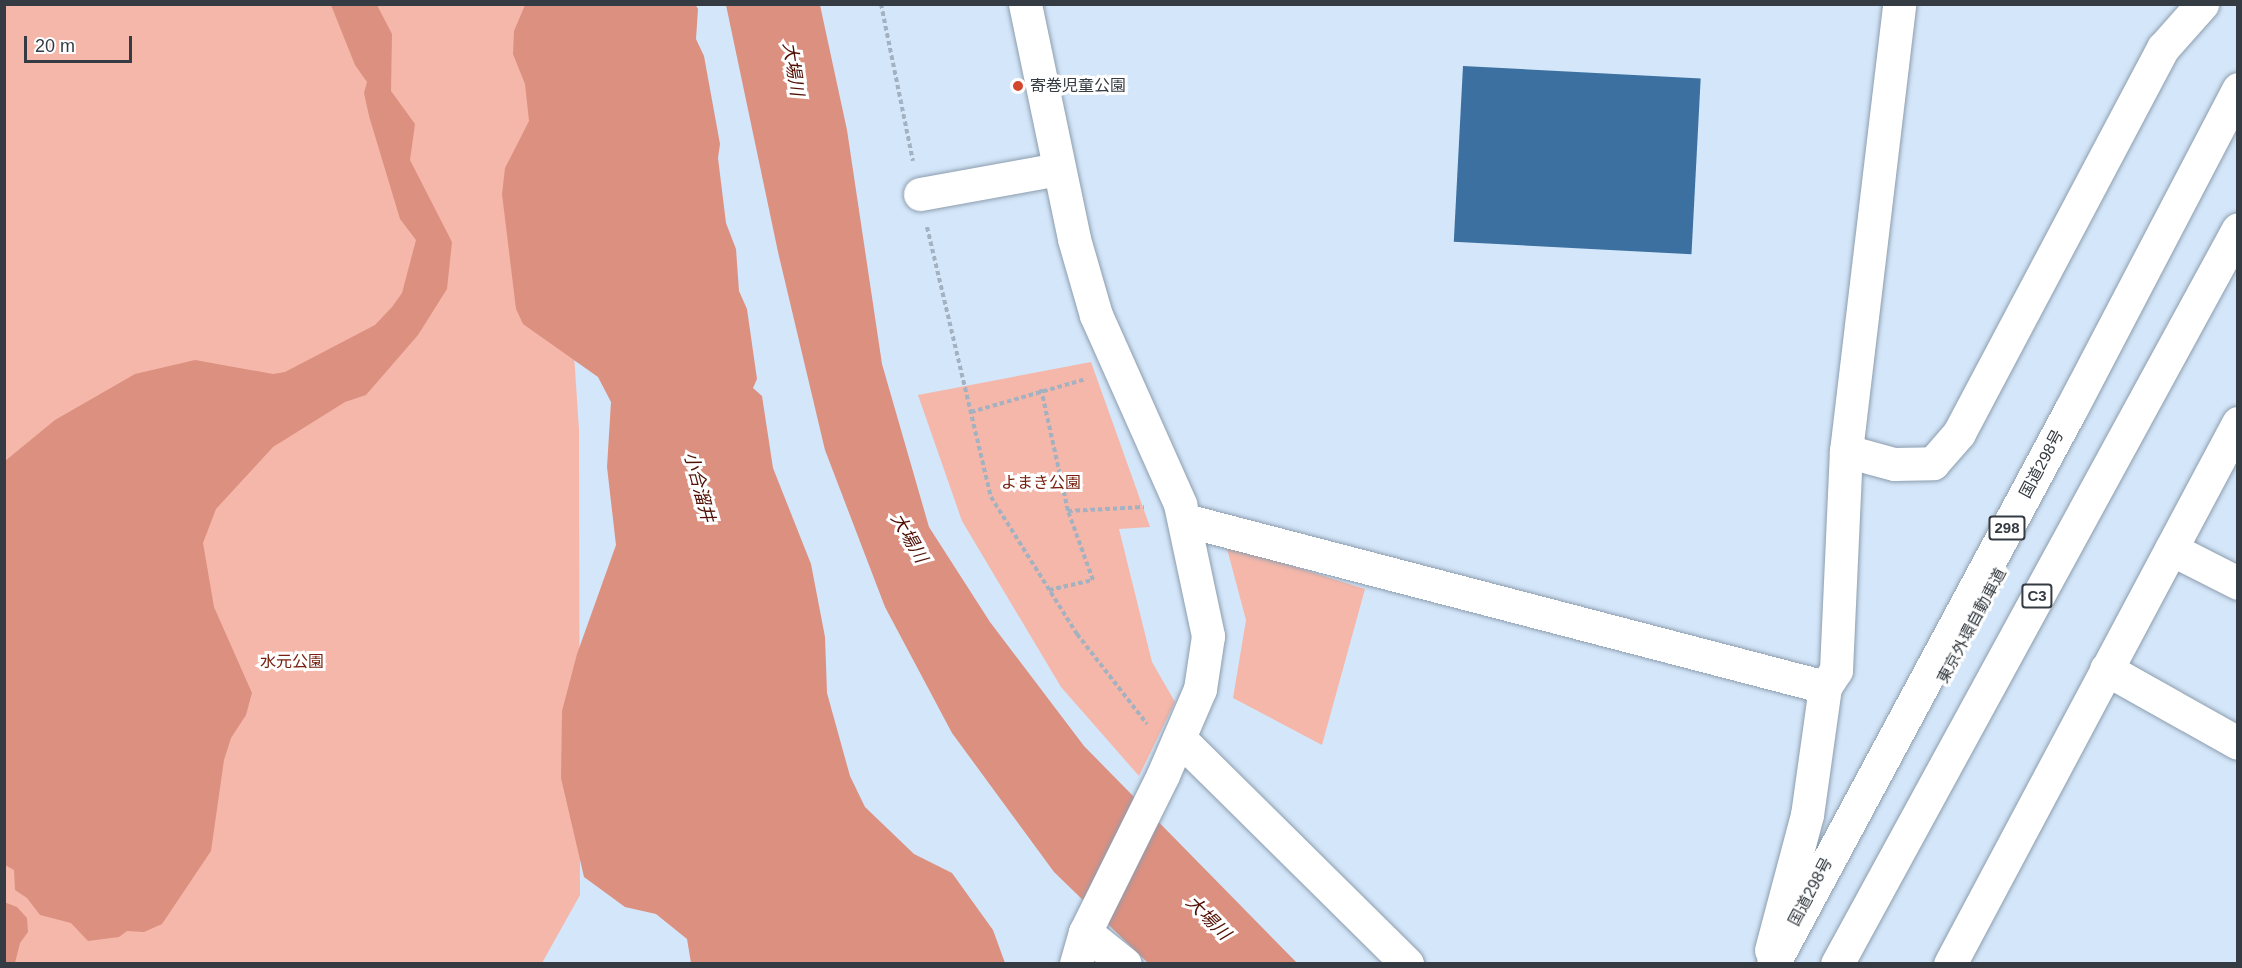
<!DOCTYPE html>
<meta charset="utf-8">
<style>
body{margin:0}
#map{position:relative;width:2242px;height:968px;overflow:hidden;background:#d4e6f9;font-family:Helvetica,"Noto Sans JP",sans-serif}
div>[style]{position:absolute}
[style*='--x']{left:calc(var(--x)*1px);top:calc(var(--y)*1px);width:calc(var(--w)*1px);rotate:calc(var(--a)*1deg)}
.green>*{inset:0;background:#f5b7a9}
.water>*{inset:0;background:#dc9080}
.building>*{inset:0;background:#3c70a1;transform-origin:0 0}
.path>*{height:4px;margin-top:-2px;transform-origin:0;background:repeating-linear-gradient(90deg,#a3b1c1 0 4.5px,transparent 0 7.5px)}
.roads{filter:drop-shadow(0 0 2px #8c9dae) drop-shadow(0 0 2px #8c9dae)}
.minor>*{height:33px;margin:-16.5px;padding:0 16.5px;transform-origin:16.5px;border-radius:16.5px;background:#fff}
.highway>*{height:33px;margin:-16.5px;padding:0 16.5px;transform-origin:16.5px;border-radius:16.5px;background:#fff}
.dots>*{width:16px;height:16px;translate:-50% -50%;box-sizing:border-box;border:3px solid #fff;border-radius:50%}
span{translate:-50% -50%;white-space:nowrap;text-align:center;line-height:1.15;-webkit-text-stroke:6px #fff;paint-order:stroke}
.shield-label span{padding:2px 4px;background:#fff;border:2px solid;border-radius:4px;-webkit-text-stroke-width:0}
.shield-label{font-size:15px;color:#343b42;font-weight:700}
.poi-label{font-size:16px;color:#343b42}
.left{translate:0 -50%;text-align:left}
.street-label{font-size:16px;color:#343b42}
.park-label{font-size:16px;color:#78200f}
.water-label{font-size:18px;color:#521004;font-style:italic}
.frame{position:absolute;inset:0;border:6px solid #343b42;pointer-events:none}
.scale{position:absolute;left:24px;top:36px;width:108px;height:27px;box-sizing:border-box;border:3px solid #343b42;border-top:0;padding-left:8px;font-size:18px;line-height:21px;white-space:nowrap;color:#343b42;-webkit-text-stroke:4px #fff;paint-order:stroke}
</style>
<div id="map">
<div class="green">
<i style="clip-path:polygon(4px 5px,551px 5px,579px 430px,580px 895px,542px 963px,5px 963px)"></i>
<i style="clip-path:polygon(1091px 362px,1150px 527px,1119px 529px,1152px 662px,1175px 702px,1139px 776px,1061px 687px,962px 521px,918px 395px)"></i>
<i style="clip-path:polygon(1226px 545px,1365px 589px,1322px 745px,1233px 698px,1246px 620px)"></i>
</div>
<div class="water">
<i style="clip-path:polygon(331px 5px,377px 5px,392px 34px,391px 91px,415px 124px,410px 160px,452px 242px,447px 289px,418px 335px,366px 395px,345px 402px,273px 447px,216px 509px,203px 543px,214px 607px,252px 693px,246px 715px,231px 738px,224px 760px,211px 851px,162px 924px,144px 932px,127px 931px,119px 937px,88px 941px,71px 923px,40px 915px,27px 898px,15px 890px,14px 870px,5px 865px,5px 461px,55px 420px,135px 374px,195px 360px,273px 374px,285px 372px,375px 325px,392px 307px,402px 293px,416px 240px,400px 219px,369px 116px,364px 93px,367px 82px,355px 65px)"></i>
<i style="clip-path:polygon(525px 5px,695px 4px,698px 9px,696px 39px,704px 56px,720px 144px,718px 158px,726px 223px,736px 249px,739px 291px,747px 309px,757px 379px,753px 388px,762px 396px,773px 468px,811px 564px,825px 637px,827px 693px,850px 776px,865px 807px,914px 854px,952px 873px,993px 930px,1005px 963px,691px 963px,687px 939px,656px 914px,625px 907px,584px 877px,561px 778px,562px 711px,577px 654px,616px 545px,607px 467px,611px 402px,598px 377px,523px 324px,516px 309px,502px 194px,505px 168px,529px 121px,525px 84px,513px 54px,514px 31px)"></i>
<i style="clip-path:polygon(726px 5px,820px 5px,847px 130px,882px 364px,929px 527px,990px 622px,1084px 746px,1297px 963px,1148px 963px,1054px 872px,952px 733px,885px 607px,825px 450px,778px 252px)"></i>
<i style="clip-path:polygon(4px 902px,17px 907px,27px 918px,28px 932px,20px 943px,15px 963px,5px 963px)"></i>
</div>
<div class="building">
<i style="left:1463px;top:66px;width:238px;height:176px;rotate:3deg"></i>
</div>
<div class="path">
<i style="--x:881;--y:4;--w:160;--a:78.5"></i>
<i style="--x:927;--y:227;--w:277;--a:76.7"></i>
<i style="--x:991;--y:497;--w:162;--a:57.9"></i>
<i style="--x:1077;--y:634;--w:114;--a:52.1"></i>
<i style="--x:1041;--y:389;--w:125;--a:77.5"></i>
<i style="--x:971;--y:412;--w:120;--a:-16"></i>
<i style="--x:1049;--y:590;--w:45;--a:-12.8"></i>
<i style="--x:1093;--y:580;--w:73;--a:-109.9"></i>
<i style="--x:1068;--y:511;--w:76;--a:-3"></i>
</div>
<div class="roads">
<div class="minor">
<i style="--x:1025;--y:4;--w:240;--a:78.2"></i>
<i style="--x:1074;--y:239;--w:79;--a:73.9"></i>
<i style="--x:1096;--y:315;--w:207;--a:66"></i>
<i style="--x:1180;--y:504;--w:135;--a:78"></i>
<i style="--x:1208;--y:636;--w:54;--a:98.6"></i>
<i style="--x:1200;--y:689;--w:94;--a:113.3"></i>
<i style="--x:1163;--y:775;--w:175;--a:116.4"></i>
<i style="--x:1085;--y:932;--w:33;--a:106"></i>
<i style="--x:920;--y:194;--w:141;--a:-10.2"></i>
<i style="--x:1846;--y:451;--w:50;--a:15.2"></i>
<i style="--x:1894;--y:464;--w:39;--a:-1"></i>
<i style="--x:1933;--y:463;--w:40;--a:-49"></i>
<i style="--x:1959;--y:433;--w:436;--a:-62.1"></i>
<i style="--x:2163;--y:48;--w:59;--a:-48.4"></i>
<i style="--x:1185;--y:520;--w:661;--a:14.62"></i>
<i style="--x:2171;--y:549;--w:75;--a:26.9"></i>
<i style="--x:2106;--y:669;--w:151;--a:29.3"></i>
<i style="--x:1179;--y:738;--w:321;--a:44.7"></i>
<i style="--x:1085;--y:932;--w:51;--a:38.7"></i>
<i style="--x:1771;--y:950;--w:140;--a:-75.1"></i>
<i style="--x:1807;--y:815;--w:129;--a:-82"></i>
<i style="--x:1825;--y:687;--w:20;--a:-57"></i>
<i style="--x:1836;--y:670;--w:219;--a:-87.4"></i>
<i style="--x:1846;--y:451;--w:450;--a:-83.2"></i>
<i style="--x:1950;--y:964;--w:613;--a:-61.97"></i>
</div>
<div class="highway">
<i style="--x:1773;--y:964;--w:630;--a:-61.77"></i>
<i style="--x:2071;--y:409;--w:361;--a:-62.4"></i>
<i style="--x:1837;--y:964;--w:837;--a:-61.38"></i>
</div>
</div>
<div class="dots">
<i style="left:1018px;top:86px;background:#d3472e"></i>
</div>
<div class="shield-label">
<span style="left:2007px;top:528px">298</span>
<span style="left:2037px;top:596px">C3</span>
</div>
<div class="poi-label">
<span class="left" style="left:1030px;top:86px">寄巻児童公園</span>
</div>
<div class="street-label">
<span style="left:2042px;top:464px;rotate:-62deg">国道298号</span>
<span style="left:1972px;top:626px;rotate:-62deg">東京外環自動車道</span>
<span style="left:1811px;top:892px;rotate:-62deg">国道298号</span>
</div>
<div class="park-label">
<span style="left:1041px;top:483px">よまき公園</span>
<span style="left:292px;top:662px">水元公園</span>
</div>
<div class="water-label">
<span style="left:793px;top:69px;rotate:81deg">大場川</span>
<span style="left:699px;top:487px;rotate:75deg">小合溜井</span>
<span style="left:909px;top:538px;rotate:60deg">大場川</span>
<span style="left:1208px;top:918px;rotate:45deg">大場川</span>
</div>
<div class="frame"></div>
<div class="scale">20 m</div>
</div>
